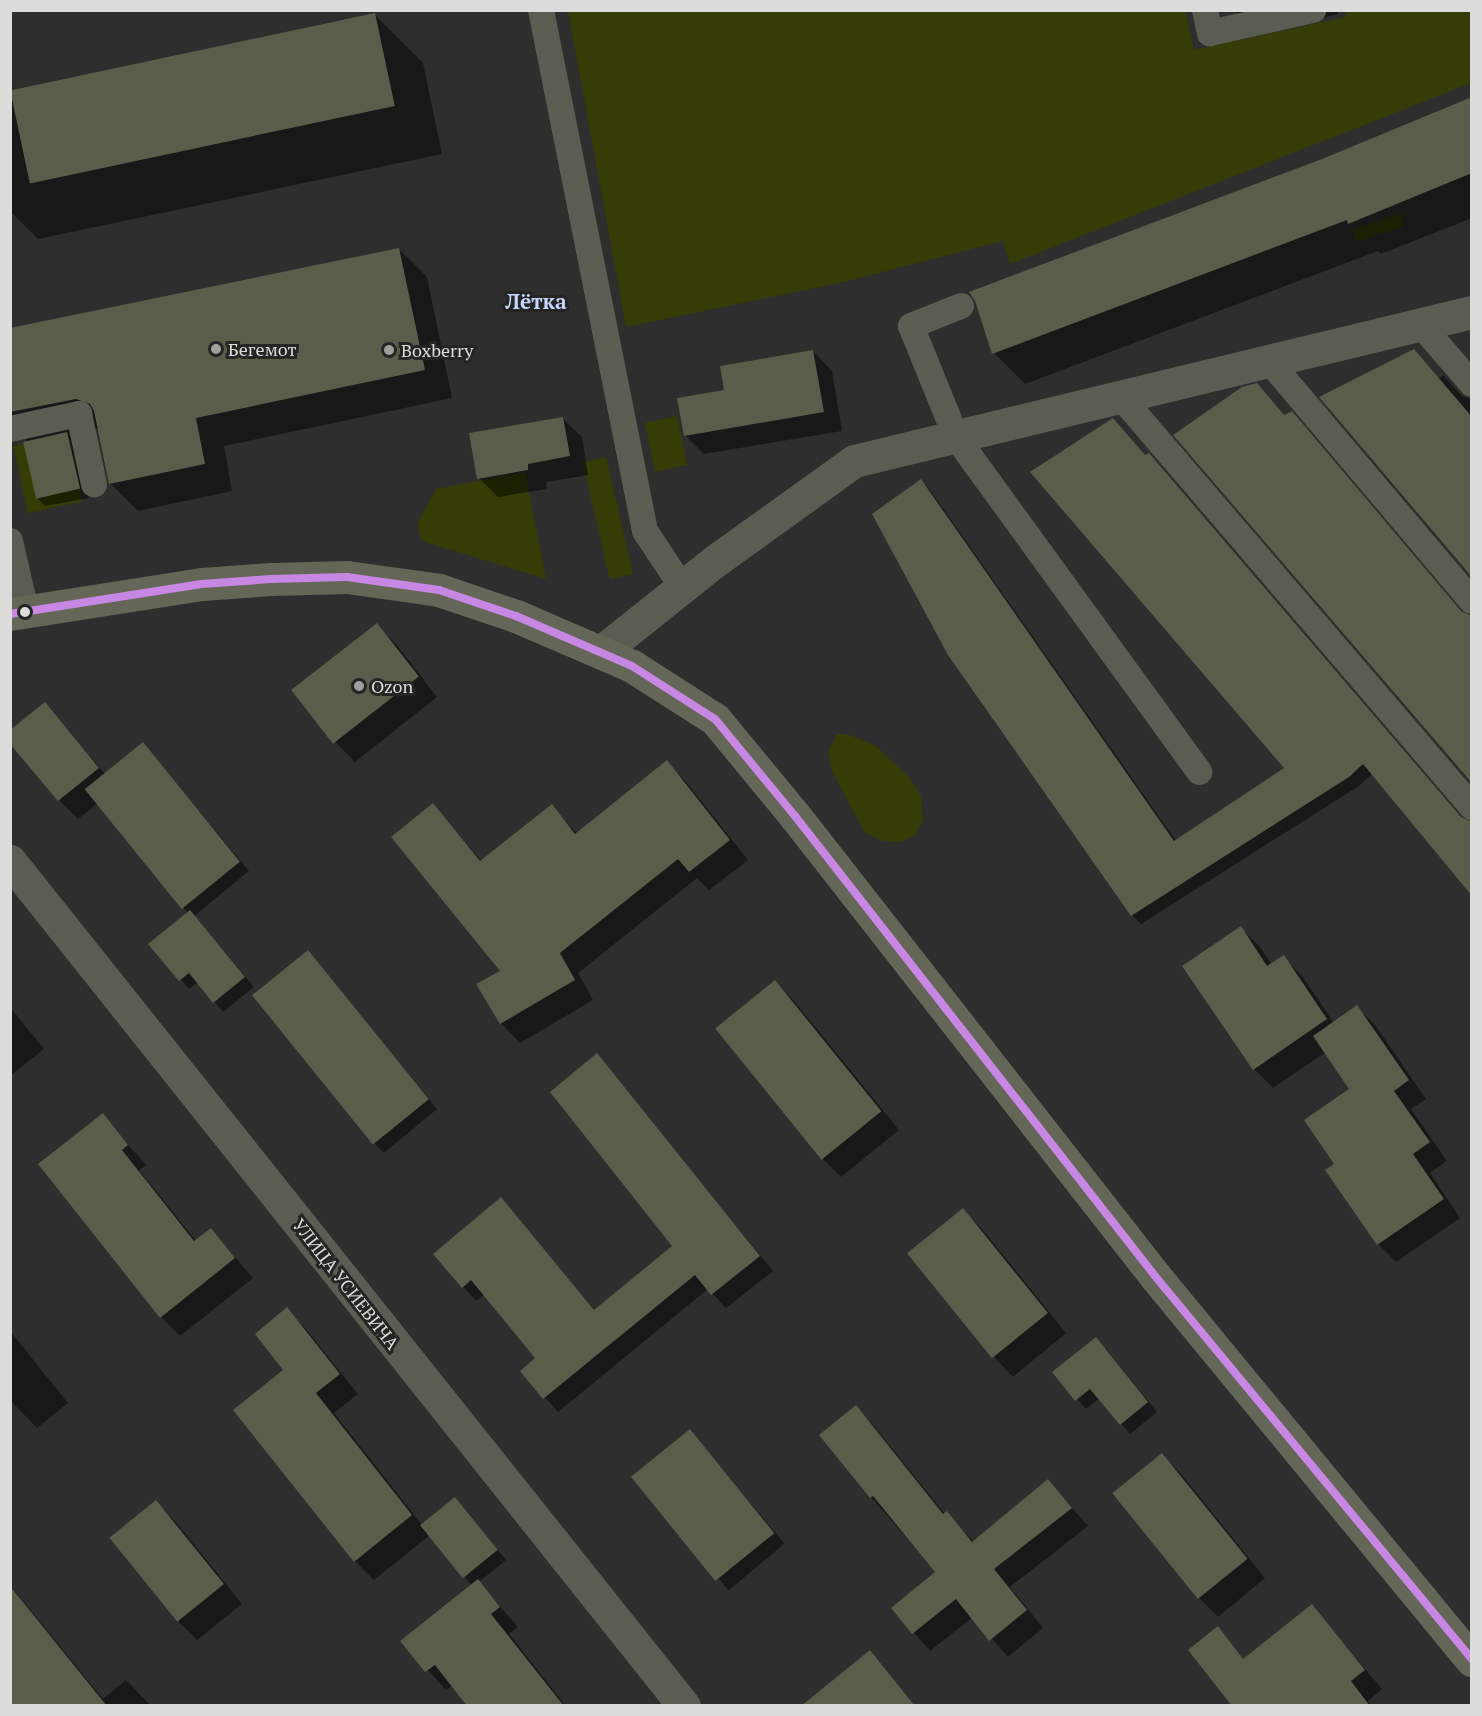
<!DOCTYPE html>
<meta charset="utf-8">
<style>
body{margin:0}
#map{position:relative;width:1482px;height:1716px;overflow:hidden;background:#2e2e2e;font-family:"PT Serif",serif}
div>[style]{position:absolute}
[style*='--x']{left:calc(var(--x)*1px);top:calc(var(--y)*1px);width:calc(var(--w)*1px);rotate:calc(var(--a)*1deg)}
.green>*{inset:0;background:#363c06;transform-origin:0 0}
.shadow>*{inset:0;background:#0007;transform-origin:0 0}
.building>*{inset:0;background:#5a5d4a;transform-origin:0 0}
.lane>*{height:26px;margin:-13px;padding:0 13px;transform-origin:13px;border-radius:13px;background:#5a5d51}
.street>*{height:33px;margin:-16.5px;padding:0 16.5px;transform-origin:16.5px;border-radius:16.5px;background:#5a5d51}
.secondary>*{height:33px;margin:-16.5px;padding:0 16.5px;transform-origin:16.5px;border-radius:16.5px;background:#646658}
.bus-1>*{height:8px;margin:-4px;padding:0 4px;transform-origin:4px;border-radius:4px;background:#c787e3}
.dots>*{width:16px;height:16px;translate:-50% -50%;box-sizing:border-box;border:3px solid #252523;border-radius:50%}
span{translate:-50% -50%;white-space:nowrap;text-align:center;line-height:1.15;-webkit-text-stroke:6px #252523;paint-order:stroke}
.poi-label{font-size:18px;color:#dcdddb}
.left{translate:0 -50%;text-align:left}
.street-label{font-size:18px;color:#dcdddb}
.quarter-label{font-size:21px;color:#c4d5fe;font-weight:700}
.frame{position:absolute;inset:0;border:12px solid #dcdddb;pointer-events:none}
</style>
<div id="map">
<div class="green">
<i style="clip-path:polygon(568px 11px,1185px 11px,1194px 50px,1346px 17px,1345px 11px,1471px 11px,1471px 83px,1010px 264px,1003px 241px,839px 283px,626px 327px)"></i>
<i style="left:1400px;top:214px;width:13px;height:50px;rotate:72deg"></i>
<i style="left:677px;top:416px;width:50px;height:33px;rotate:78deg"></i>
<i style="left:68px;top:434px;width:69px;height:56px;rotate:78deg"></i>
<i style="left:606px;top:457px;width:120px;height:24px;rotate:77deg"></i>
<i style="clip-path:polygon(525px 472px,546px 579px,425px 542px,420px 537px,417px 524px,436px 489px)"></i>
<i style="clip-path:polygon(837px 734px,847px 734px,876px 746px,910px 778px,921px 796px,923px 820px,915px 835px,901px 842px,883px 841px,865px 833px,833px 773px,828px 752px)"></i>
</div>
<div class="shadow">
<i style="clip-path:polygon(1234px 10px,1337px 10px,1338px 14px,1258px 35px)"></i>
<i style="clip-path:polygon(375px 15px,423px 63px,442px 154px,38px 239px,10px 211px,10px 92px)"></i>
<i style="clip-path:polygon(1472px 99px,1472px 218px,1381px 254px,1378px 251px,1025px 384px,994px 353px,1323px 161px)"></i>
<i style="clip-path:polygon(399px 249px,427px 277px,452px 398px,224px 446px,232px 491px,138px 511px,110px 483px,99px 428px,68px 434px,76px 443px,89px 498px,45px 506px,36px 497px,28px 442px,10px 424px,10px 330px)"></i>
<i style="clip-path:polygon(813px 351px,832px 371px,842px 431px,704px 454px,685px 435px,726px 391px)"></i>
<i style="clip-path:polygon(1443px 375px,1462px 396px,1472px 399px,1472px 575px,1439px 379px)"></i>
<i style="clip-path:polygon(562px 418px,582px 437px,588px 475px,546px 482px,547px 489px,498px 497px,479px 478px)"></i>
<i style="clip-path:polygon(1112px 420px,1373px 773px,1359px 786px,1141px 924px,1132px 915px,921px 481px,930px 490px,1176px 841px,1287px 768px)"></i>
<i style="clip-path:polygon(376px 625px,396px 644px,437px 697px,355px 762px,336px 743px)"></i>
<i style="clip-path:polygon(45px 704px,106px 775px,143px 744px,249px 871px,194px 916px,254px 987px,223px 1012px,198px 982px,189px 989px,151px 944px,188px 913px,98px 803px,78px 819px,59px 800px)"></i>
<i style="clip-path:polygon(667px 762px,686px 782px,748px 860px,709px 890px,697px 878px,578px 973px,593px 1000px,520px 1043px,501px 1023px,502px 971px,433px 805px,482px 862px,552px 806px,577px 834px)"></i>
<i style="clip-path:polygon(1241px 928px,1260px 947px,1272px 965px,1283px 957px,1302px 976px,1334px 1023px,1357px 1007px,1375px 1025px,1426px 1099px,1411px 1109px,1447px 1161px,1430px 1173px,1460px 1218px,1396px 1262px,1378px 1244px,1327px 1170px,1336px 1164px,1351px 1090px,1326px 1052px,1273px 1088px,1254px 1069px,1184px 966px)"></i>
<i style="clip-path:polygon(308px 952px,437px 1109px,384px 1153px,375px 1144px)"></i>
<i style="clip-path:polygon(775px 982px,794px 1001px,899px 1130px,841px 1177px,822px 1158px)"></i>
<i style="clip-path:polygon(10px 1007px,44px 1049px,10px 1076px)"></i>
<i style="clip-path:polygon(597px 1056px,773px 1271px,726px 1308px,708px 1289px,558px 1412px,522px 1371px,537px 1358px,485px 1294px,476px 1301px,435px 1254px,501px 1199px,595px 1311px,674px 1247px)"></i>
<i style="clip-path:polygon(102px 1115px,146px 1165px,139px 1170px,196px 1241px,211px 1230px,253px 1278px,180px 1336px,161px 1317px)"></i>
<i style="clip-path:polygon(963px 1210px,982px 1229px,1066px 1333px,1013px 1377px,994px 1357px,909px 1254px)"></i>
<i style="clip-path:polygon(287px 1310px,306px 1329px,358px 1394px,334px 1413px,422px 1525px,464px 1508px,506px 1560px,479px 1582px,518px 1627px,509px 1634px,566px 1706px,469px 1706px,453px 1685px,446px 1690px,402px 1641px,472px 1586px,430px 1535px,374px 1580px,355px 1561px,285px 1370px)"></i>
<i style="clip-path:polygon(10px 1331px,68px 1403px,37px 1428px,10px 1400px)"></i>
<i style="clip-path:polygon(1105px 1348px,1157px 1412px,1130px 1434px,1100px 1398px,1086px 1409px,1054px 1373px)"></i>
<i style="clip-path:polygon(856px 1407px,873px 1425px,945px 1514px,946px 1513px,974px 1542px,1048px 1481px,1088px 1526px,1010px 1587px,1043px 1628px,1008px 1657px,973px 1617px,930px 1651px,893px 1608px,937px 1573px,871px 1497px)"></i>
<i style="left:690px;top:1431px;width:147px;height:73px;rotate:50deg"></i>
<i style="clip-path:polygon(1162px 1455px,1181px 1474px,1265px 1578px,1218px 1617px,1199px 1598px)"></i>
<i style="clip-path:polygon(156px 1502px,175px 1521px,242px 1604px,197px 1640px,178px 1621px,111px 1538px)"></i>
<i style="clip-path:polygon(10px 1585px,103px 1699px,126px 1680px,151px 1706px,11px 1706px)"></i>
<i style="clip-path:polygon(1312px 1606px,1382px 1689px,1368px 1701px,1372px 1706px,1268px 1706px)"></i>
<i style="clip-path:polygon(870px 1652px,879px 1661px,915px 1706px,832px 1706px)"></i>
</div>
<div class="building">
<i style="left:375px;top:13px;width:95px;height:373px;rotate:78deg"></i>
<i style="clip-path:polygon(1472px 97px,1472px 173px,1348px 224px,1347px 220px,992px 354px,975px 301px,969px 292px,1322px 159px)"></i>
<i style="clip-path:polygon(399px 248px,425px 370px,196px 418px,205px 464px,109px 484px,94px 411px,90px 404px,76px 399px,10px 412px,10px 328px)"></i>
<i style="clip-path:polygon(1414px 349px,1472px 417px,1472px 577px,1319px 397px)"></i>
<i style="clip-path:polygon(813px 350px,824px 412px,684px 436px,677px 398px,724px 390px,720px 366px)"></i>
<i style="clip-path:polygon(1257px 383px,1284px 415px,1292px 411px,1461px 611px,1472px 616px,1472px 783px,1173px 435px,1242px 387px)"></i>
<i style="clip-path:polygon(563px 417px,570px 456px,528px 464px,528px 470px,477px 479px,469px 433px)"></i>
<i style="clip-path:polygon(1113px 418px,1145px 455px,1149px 453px,1461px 817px,1472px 822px,1472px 896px,1363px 764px,1349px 777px,1131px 916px,948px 655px,872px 514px,921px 479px,1174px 841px,1284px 768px,1030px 472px)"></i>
<i style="left:67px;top:432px;width:58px;height:45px;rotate:77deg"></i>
<i style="left:377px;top:623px;width:68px;height:109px;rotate:52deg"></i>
<i style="clip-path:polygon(45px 702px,99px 768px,58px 801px,10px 744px,10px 730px)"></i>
<i style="left:143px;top:742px;width:154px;height:75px;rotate:51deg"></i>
<i style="clip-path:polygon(667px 760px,730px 840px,689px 872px,678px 859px,560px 953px,575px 980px,500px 1024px,476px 984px,500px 971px,391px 837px,433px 803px,480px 861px,552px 804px,575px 834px)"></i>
<i style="clip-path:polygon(190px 910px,245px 977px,213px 1003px,189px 973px,179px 981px,148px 944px)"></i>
<i style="clip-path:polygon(1241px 926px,1267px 966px,1284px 955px,1327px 1019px,1253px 1070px,1182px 966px)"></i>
<i style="left:308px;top:950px;width:192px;height:72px;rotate:51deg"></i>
<i style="left:775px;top:980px;width:169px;height:77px;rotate:51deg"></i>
<i style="clip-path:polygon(1357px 1005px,1409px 1080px,1394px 1091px,1430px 1142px,1413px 1154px,1444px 1199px,1377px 1245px,1325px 1170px,1334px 1164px,1304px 1120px,1349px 1089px,1313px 1036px)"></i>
<i style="clip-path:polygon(597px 1053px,760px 1256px,711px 1295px,695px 1275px,543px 1399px,520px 1371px,535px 1358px,471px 1280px,462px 1288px,433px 1254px,501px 1197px,594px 1310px,672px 1246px,550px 1092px)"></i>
<i style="clip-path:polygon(103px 1113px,128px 1145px,122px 1150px,194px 1241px,211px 1228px,235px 1258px,160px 1318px,38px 1164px)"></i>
<i style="left:963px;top:1208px;width:135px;height:72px;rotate:51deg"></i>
<i style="clip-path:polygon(287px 1307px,340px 1374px,316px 1393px,412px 1515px,354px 1562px,233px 1410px,283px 1370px,255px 1334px)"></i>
<i style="clip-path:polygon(1096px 1337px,1148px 1402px,1120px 1425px,1090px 1389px,1075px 1401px,1052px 1372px)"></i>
<i style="clip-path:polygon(856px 1405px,943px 1514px,947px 1511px,972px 1542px,1048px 1479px,1072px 1508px,994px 1569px,1027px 1610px,989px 1641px,956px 1599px,912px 1634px,891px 1608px,935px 1572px,873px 1496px,870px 1498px,819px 1435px)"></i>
<i style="left:690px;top:1429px;width:134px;height:76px;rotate:51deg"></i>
<i style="left:1162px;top:1453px;width:136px;height:64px;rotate:51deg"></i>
<i style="left:455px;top:1497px;width:68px;height:45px;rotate:51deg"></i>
<i style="left:156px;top:1500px;width:108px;height:60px;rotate:51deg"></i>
<i style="clip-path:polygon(478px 1579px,500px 1607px,491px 1614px,564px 1706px,467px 1706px,435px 1665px,425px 1672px,400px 1641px)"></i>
<i style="clip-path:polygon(10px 1586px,107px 1706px,10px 1706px)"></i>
<i style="clip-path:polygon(1312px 1604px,1365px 1670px,1351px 1681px,1370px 1706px,1232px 1706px,1188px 1650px,1218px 1626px,1243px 1659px)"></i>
<i style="clip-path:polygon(870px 1650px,915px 1706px,801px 1706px)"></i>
</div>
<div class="lane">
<i style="--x:541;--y:10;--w:531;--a:78.71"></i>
<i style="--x:645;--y:531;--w:67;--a:56.5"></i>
<i style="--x:1205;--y:10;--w:24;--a:78"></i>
<i style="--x:1210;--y:33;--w:106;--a:-12.6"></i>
<i style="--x:961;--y:306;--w:54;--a:158.2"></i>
<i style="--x:911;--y:326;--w:120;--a:67.9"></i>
<i style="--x:956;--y:437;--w:414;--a:54"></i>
<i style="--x:1421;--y:325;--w:78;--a:49.2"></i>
<i style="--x:1269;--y:361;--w:314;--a:49.8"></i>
<i style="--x:1121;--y:397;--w:540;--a:49.43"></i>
<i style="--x:10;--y:429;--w:71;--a:-12.3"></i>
<i style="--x:79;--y:414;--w:72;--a:77.9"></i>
<i style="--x:10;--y:541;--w:72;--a:77.1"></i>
</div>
<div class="street">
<i style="--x:601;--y:652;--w:146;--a:-38.6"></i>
<i style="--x:715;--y:561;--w:171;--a:-35.7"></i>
<i style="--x:854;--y:461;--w:636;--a:-13.56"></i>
<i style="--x:10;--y:861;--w:1081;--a:51.42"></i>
</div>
<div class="secondary">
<i style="--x:10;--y:614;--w:194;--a:-8.9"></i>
<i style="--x:202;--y:584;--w:69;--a:-4.1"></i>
<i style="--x:271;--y:579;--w:76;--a:-1.5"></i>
<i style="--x:347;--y:577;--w:93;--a:8"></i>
<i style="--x:439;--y:590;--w:81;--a:18.7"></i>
<i style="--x:516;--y:616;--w:126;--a:23.3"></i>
<i style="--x:632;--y:666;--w:98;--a:32.6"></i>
<i style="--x:715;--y:719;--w:126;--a:50.5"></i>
<i style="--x:795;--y:816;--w:584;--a:51.95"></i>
<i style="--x:1155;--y:1276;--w:498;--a:50.5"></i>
</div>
<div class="bus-1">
<i style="--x:10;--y:614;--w:194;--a:-8.9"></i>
<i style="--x:202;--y:584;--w:69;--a:-4.1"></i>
<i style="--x:271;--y:579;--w:76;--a:-1.5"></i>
<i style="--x:347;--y:577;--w:93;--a:8"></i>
<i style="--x:439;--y:590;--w:81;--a:18.7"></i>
<i style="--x:516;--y:616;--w:126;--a:23.3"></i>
<i style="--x:632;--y:666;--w:98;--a:32.6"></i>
<i style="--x:715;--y:719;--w:126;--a:50.5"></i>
<i style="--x:795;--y:816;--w:584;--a:51.95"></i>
<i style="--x:1155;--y:1276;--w:497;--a:50.4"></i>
</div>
<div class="dots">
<i style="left:216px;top:349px;background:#9fa09e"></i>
<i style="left:389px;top:350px;background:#9fa09e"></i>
<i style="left:25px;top:612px;background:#dcdddb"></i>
<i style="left:359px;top:686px;background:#9fa09e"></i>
</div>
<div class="poi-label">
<span class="left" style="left:228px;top:349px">Бегемот</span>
<span class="left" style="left:401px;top:350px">Boxberry</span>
<span class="left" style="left:371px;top:686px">Ozon</span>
</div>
<div class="street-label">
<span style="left:346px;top:1284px;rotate:52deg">УЛИЦА УСИЕВИЧА</span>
</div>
<div class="quarter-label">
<span style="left:536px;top:301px">Лётка</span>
</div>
<div class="frame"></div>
</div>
